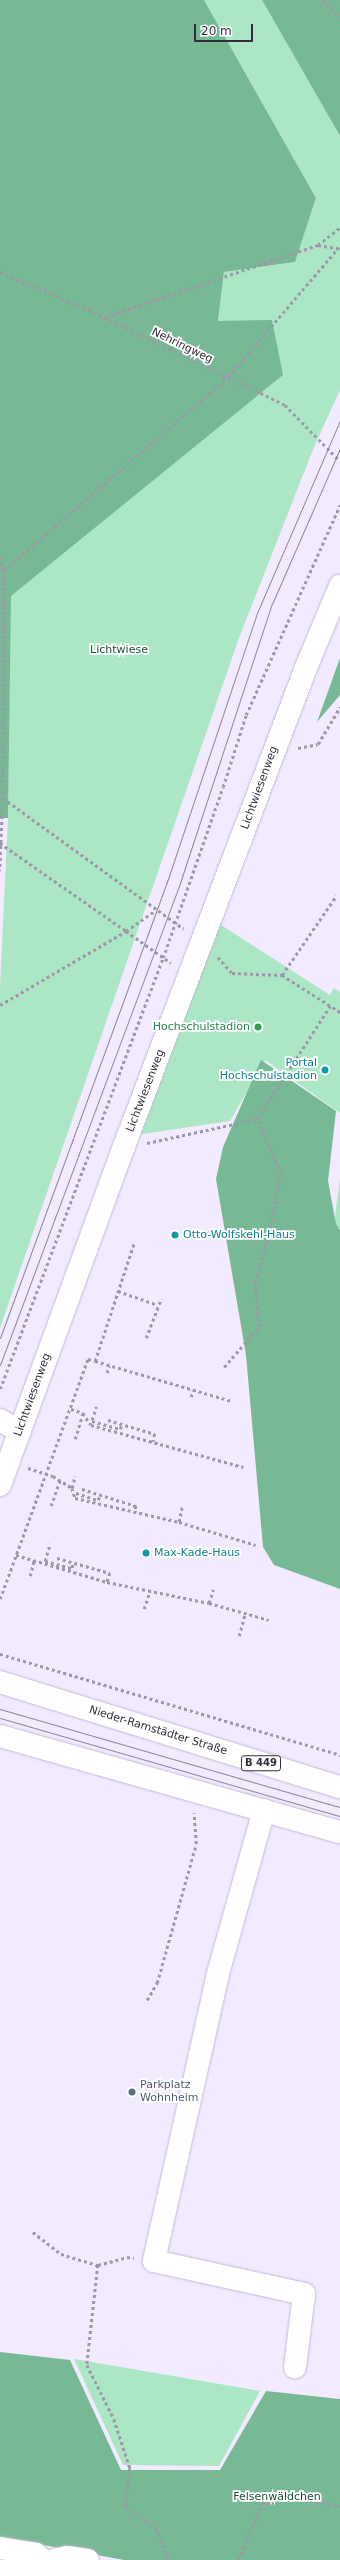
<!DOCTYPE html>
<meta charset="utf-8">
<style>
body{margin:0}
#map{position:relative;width:340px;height:2560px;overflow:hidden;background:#f2eaff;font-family:"DejaVu Sans",sans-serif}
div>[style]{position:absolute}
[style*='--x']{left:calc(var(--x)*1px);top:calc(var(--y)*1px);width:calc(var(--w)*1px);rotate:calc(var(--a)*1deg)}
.green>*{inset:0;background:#ace7c5}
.forest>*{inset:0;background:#78b995}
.path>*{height:2.5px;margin-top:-1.25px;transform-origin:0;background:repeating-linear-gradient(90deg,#9e97a9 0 3px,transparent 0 6px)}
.roads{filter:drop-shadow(0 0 1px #c5b9d9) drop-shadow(0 0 1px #c5b9d9)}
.minor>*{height:22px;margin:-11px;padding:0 11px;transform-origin:11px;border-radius:11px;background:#fff}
.major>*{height:22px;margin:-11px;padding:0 11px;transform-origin:11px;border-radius:11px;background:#fff}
.tram>*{height:1px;margin:-0.5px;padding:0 0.5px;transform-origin:0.5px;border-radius:0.5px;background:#8e8798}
.dots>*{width:11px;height:11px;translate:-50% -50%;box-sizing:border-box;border:2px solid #fff;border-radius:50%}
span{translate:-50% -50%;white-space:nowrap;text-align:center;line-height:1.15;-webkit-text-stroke:3.5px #fff;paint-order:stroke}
.shield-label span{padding:1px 3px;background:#fff;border:1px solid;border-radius:3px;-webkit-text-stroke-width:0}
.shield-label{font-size:10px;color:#332e3b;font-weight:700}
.street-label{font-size:11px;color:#332e3b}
.park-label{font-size:11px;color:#1c4f36}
.leisure-label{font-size:11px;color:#27864d}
.right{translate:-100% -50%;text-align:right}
.culture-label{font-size:11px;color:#0d838f}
.left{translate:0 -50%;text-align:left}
.service-label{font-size:11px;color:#4e5e75}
.scale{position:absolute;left:194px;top:24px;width:59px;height:18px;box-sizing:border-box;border:2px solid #332e3b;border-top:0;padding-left:5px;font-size:12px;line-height:14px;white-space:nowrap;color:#332e3b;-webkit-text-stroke:3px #fff;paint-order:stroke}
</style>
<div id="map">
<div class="green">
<i style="clip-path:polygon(204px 0,262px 0,340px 136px,340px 390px,314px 447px,239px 638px,0 1328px,0 987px,8px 818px,10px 596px,283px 375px,218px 321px,224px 272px,295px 262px,316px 198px)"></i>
<i style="clip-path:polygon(218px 923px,330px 995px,334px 988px,340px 992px,340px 1113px,265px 1060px,230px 1121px,136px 1135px)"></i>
<i style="clip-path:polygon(340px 1179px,340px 1229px,334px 1224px)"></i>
<i style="clip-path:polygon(74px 2359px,260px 2391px,219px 2466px,123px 2465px)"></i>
</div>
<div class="forest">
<i style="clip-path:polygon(0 0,204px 0,316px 198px,295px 262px,224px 272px,218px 321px,272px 320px,283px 375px,11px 596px,8px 818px,0 818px)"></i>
<i style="clip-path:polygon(262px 0,340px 0,340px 136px)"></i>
<i style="clip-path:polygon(340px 658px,340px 695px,317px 722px)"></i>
<i style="clip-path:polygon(261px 1060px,336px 1111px,328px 1181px,336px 1224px,340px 1230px,340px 1589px,274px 1565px,263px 1547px,246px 1355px,216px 1179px,223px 1147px)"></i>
<i style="clip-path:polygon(0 2352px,70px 2360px,121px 2470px,220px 2470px,266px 2391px,340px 2399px,340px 2560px,124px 2560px,0 2537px)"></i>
</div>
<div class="path">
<i style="--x:323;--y:0;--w:25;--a:47"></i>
<i style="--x:318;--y:245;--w:22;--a:10"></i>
<i style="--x:0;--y:272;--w:113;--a:23.4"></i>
<i style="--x:104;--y:317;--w:201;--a:25.9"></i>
<i style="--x:285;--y:405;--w:78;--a:45.5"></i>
<i style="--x:105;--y:317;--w:225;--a:-18.7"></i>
<i style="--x:318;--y:245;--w:28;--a:-39"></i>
<i style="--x:0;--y:557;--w:14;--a:73"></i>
<i style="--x:4;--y:570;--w:228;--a:90.3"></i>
<i style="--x:3;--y:798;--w:73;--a:92.4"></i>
<i style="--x:4;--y:570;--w:296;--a:-40.7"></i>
<i style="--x:228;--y:377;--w:172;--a:-49.5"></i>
<i style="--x:298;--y:748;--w:20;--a:-11"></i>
<i style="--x:318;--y:744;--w:43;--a:-59.3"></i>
<i style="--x:3;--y:798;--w:223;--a:35.9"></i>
<i style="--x:0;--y:843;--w:154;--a:34.9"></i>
<i style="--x:126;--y:931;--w:35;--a:-35"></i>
<i style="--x:218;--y:957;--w:21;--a:49"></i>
<i style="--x:232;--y:973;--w:50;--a:2.3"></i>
<i style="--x:282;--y:975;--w:69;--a:32.5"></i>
<i style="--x:282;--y:975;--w:96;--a:-55.6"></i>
<i style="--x:0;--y:1005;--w:146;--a:-30.4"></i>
<i style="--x:126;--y:931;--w:55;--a:35.4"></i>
<i style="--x:147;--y:1143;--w:113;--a:-12.3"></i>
<i style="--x:118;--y:1291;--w:42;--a:19.3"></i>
<i style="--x:146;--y:1338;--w:42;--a:-69"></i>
<i style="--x:95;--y:1361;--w:143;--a:16.3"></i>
<i style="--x:224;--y:1367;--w:53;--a:-48.8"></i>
<i style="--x:259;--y:1327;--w:44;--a:-95.2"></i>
<i style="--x:255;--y:1283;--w:52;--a:-74.4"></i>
<i style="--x:269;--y:1233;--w:61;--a:-78.7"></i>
<i style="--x:281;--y:1173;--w:59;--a:-114"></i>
<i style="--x:257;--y:1119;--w:135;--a:-57.1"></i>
<i style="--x:107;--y:1373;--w:8;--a:-76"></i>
<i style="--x:0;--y:1389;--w:461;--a:-69.3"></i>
<i style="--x:163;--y:958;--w:181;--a:-70.7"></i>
<i style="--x:223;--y:787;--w:76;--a:-72.3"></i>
<i style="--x:246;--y:715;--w:230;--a:-65.9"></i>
<i style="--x:191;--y:1397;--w:7;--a:-74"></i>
<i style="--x:71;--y:1409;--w:13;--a:18"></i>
<i style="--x:83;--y:1413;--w:14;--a:56"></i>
<i style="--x:91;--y:1425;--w:158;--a:15.4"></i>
<i style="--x:92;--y:1420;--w:14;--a:-73"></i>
<i style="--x:108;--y:1420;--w:49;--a:16.6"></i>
<i style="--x:155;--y:1434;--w:8;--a:104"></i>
<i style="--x:92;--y:1421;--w:29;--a:16"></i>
<i style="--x:120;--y:1429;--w:5;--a:-68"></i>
<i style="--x:75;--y:1439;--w:27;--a:-73"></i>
<i style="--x:28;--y:1468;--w:26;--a:18"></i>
<i style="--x:53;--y:1476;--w:22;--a:32"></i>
<i style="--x:72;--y:1488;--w:10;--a:73"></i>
<i style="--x:75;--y:1498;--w:107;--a:13"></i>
<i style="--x:179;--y:1522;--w:80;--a:16.6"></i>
<i style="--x:72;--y:1488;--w:12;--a:-76"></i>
<i style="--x:82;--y:1489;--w:57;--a:17.5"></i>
<i style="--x:136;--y:1506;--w:7;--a:98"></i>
<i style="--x:76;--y:1493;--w:23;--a:18"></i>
<i style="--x:98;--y:1500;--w:5;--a:-68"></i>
<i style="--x:51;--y:1506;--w:28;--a:-71"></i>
<i style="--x:179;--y:1522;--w:15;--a:-79"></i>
<i style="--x:16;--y:1555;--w:95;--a:16.5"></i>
<i style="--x:107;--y:1582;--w:104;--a:11.6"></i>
<i style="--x:209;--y:1603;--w:62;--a:15.8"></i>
<i style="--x:57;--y:1558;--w:55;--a:15.8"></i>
<i style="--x:110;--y:1573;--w:9;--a:108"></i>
<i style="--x:45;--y:1561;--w:28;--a:15"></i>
<i style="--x:72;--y:1568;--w:6;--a:-81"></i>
<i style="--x:45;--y:1561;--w:18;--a:-74"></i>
<i style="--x:30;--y:1576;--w:16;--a:-76"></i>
<i style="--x:0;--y:1599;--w:256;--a:-69.9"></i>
<i style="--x:88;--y:1359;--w:7;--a:16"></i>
<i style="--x:95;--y:1361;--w:124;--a:-71.7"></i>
<i style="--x:209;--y:1603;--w:14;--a:-73"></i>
<i style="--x:144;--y:1609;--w:19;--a:-72"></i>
<i style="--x:239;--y:1636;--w:23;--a:-75"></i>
<i style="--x:0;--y:1654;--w:355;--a:16.5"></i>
<i style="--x:147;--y:2000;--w:20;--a:-60"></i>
<i style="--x:157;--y:1983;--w:144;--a:-74.3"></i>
<i style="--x:196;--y:1844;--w:31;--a:-94"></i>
<i style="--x:33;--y:2232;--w:36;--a:38"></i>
<i style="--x:61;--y:2254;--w:39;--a:17"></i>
<i style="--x:98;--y:2265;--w:30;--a:-15"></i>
<i style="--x:127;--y:2257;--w:7;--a:8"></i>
<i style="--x:98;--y:2265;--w:101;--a:96.3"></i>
<i style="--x:87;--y:2365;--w:60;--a:63.4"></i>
<i style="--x:114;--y:2419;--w:52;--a:71.9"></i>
<i style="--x:130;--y:2468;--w:39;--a:97"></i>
<i style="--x:125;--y:2507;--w:37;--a:34"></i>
<i style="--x:156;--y:2528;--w:35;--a:68"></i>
<i style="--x:238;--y:2560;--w:61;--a:-66.8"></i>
<i style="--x:262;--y:2504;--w:31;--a:-11"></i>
<i style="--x:292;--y:2498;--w:49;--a:9.5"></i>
</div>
<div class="roads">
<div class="minor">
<i style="--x:0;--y:1420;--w:23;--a:31"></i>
<i style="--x:0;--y:1485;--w:358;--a:-69.9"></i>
<i style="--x:123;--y:1149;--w:518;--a:-69.18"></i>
<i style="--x:307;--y:665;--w:86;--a:-67.3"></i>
<i style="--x:0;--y:1736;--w:353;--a:15.8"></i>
<i style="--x:264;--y:1810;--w:170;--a:105.7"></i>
<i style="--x:218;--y:1974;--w:294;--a:102.6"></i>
<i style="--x:154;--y:2261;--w:154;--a:12.4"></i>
<i style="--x:304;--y:2294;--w:74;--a:97"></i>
<i style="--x:0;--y:2548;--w:36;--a:9"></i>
<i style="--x:36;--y:2554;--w:8;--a:45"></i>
<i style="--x:54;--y:2560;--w:13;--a:-13"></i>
<i style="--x:67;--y:2557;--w:21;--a:8"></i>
</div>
<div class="major">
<i style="--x:0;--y:1682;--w:356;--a:17.2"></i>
</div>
</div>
<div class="tram">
<i style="--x:0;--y:1338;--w:492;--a:-69.9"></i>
<i style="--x:169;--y:876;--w:277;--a:-71.5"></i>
<i style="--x:257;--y:613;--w:210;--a:-66.7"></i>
<i style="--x:0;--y:1365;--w:515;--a:-69.52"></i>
<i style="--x:180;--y:883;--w:294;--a:-71.8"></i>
<i style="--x:272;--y:604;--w:170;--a:-66.4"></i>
<i style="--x:0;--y:1709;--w:354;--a:16.1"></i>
<i style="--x:0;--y:1718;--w:354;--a:16.1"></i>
</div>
<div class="dots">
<i style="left:258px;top:1027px;background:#2e9e5b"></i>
<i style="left:325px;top:1070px;background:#0f9aa8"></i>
<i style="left:175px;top:1235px;background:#0f9aa8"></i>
<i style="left:146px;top:1553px;background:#0f9aa8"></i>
<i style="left:132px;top:2092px;background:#5c6f8a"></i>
</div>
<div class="shield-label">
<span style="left:261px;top:1763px">B 449</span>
</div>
<div class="street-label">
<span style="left:182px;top:346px;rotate:26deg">Nehringweg</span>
<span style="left:260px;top:788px;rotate:-70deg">Lichtwiesenweg</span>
<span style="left:146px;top:1091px;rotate:-69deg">Lichtwiesenweg</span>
<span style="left:33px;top:1395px;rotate:-70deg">Lichtwiesenweg</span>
<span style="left:158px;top:1731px;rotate:17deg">Nieder-Ramstädter Straße</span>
</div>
<div class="park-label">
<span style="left:119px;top:650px">Lichtwiese</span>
<span style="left:277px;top:2497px">Felsenwäldchen</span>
</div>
<div class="leisure-label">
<span class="right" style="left:250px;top:1027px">Hochschulstadion</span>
</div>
<div class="culture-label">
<span class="right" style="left:317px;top:1070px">Portal<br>Hochschulstadion</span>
<span class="left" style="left:183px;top:1235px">Otto-Wolfskehl-Haus</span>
<span class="left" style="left:154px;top:1553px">Max-Kade-Haus</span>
</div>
<div class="service-label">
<span class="left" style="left:140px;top:2092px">Parkplatz<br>Wohnheim</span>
</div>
<div class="scale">20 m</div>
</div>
